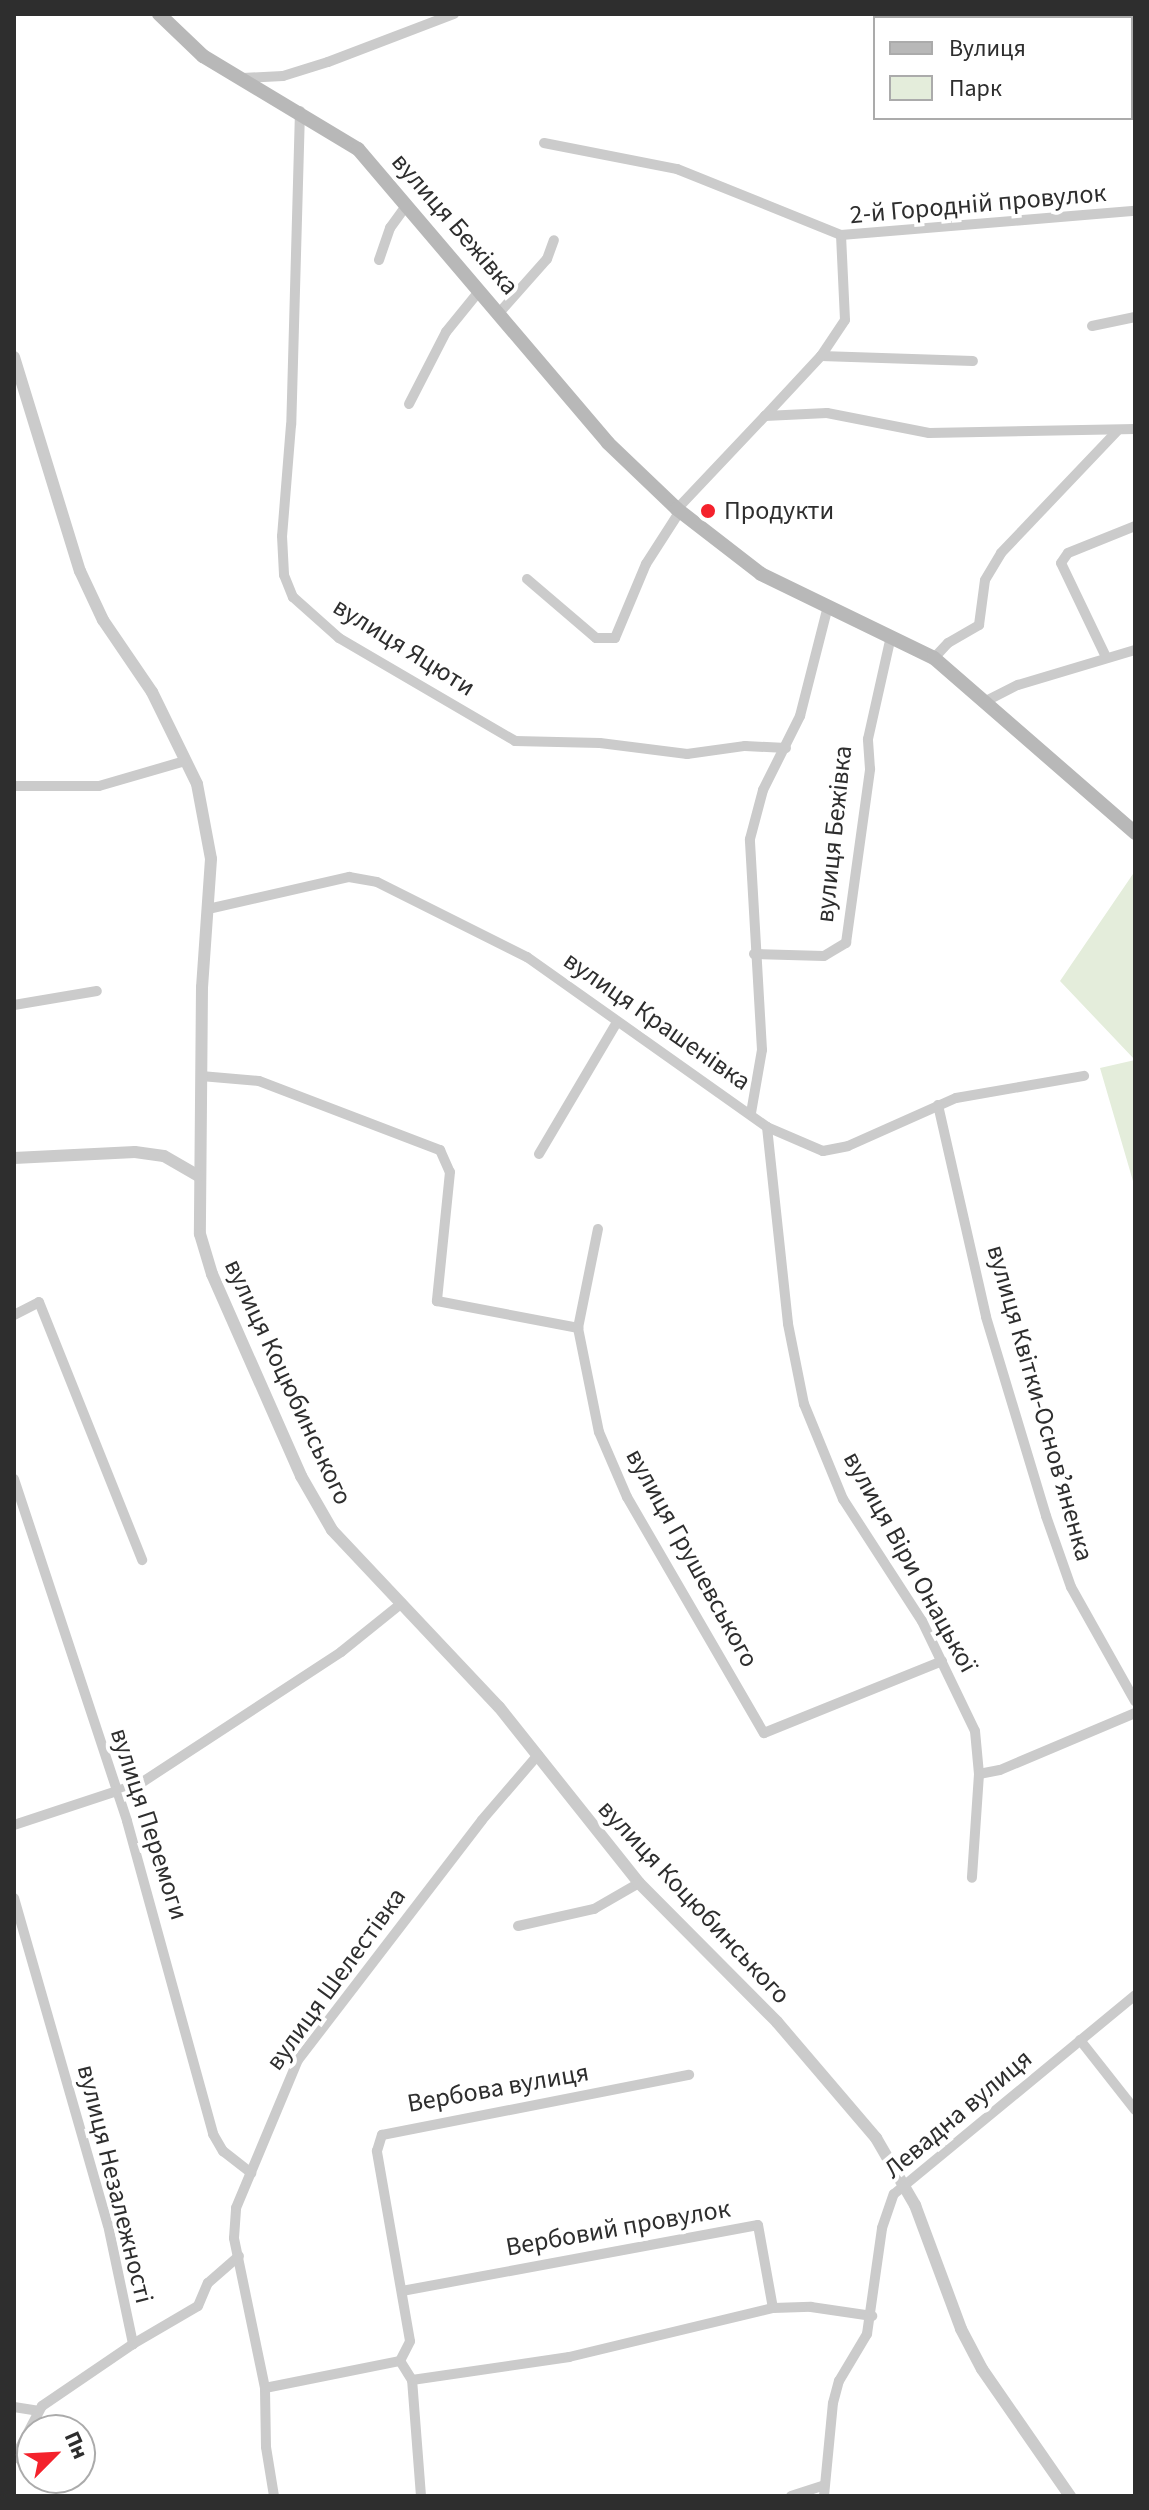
<!DOCTYPE html>
<meta charset="utf-8">
<style>
body{margin:0}
#map{position:relative;width:1149px;height:2510px;overflow:hidden;background:#fff;font-family:"Source Sans 3",sans-serif}
div>[style]{position:absolute}
[style*='--x']{left:calc(var(--x)*1px);top:calc(var(--y)*1px);width:calc(var(--w)*1px);rotate:calc(var(--a)*1deg)}
.green>*{inset:0;background:#e4eddb}
.minor>*{height:10px;margin:-5px;padding:0 5px;transform-origin:5px;border-radius:5px;background:#cbcbcb}
.tertiary>*{height:12px;margin:-6px;padding:0 6px;transform-origin:6px;border-radius:6px;background:#cbcbcb}
.secondary>*{height:14px;margin:-7px;padding:0 7px;transform-origin:7px;border-radius:7px;background:#b8b8b8}
.dots>*{width:22px;height:22px;translate:-50% -50%;box-sizing:border-box;border:4px solid #fff;border-radius:50%}
span{translate:-50% -50%;white-space:nowrap;text-align:center;line-height:1.15;-webkit-text-stroke:8px #fff;paint-order:stroke}
.street-label{font-size:26px;color:#2e2e2e}
.poi-label{font-size:26px;color:#2e2e2e}
.left{translate:0 -50%;text-align:left}
.frame{position:absolute;inset:0;border:16px solid #2e2e2e;pointer-events:none}
.legend{position:absolute;left:873px;top:16px;width:260px;height:104px;box-sizing:border-box;background:#fff;border:2px solid #ababab;margin:0;padding:10px 14px;list-style:none;font-size:24px;color:#2e2e2e}
.legend li{display:flex;align-items:center;gap:16px;height:40px}
.legend b{width:40px;border:2px solid #ababab}
.north{position:absolute;left:16px;top:2414px;width:80px;height:80px;box-sizing:border-box;background:#fff;border:2px solid #ababab;border-radius:50%;rotate:66deg;font-size:22px;font-weight:700;line-height:32px;text-align:center;color:#2e2e2e}
.north::after{content:'';display:block;margin:auto;width:28px;height:36px;background:#f4222c;clip-path:polygon(50% 0,100% 100%,50% 72%,0 100%)}
</style>
<div id="map">
<div class="green">
<i style="clip-path:polygon(1135px 871px,1135px 1188px,1100px 1068px,1135px 1060px,1060px 981px)"></i>
</div>
<div class="minor">
<i style="--x:243;--y:78;--w:40;--a:-2.9"></i>
<i style="--x:283;--y:76;--w:47;--a:-17.3"></i>
<i style="--x:328;--y:62;--w:135;--a:-20.9"></i>
<i style="--x:300;--y:111;--w:314;--a:91.6"></i>
<i style="--x:291;--y:425;--w:111;--a:94.6"></i>
<i style="--x:282;--y:536;--w:39;--a:87"></i>
<i style="--x:284;--y:575;--w:24;--a:68"></i>
<i style="--x:293;--y:597;--w:62;--a:41.7"></i>
<i style="--x:339;--y:638;--w:204;--a:30.3"></i>
<i style="--x:515;--y:741;--w:85;--a:1.3"></i>
<i style="--x:600;--y:743;--w:88;--a:7.2"></i>
<i style="--x:687;--y:754;--w:59;--a:-7.9"></i>
<i style="--x:745;--y:746;--w:41;--a:2.8"></i>
<i style="--x:544;--y:143;--w:136;--a:11.1"></i>
<i style="--x:677;--y:169;--w:177;--a:21.9"></i>
<i style="--x:379;--y:260;--w:34;--a:-71"></i>
<i style="--x:390;--y:228;--w:29;--a:-54"></i>
<i style="--x:499;--y:313;--w:72;--a:-48.4"></i>
<i style="--x:547;--y:259;--w:20;--a:-70"></i>
<i style="--x:1092;--y:326;--w:44;--a:-11.8"></i>
<i style="--x:821;--y:356;--w:152;--a:1.9"></i>
<i style="--x:409;--y:404;--w:81;--a:-62.8"></i>
<i style="--x:446;--y:332;--w:54;--a:-51"></i>
<i style="--x:765;--y:416;--w:82;--a:-47"></i>
<i style="--x:821;--y:356;--w:43;--a:-56.3"></i>
<i style="--x:845;--y:320;--w:85;--a:-92.7"></i>
<i style="--x:841;--y:235;--w:295;--a:-4.7"></i>
<i style="--x:677;--y:509;--w:128;--a:-46.6"></i>
<i style="--x:765;--y:416;--w:62;--a:-2.8"></i>
<i style="--x:827;--y:413;--w:104;--a:11.1"></i>
<i style="--x:929;--y:433;--w:206;--a:-1.1"></i>
<i style="--x:527;--y:579;--w:91;--a:40.5"></i>
<i style="--x:596;--y:638;--w:19;--a:0"></i>
<i style="--x:615;--y:638;--w:80;--a:-67.3"></i>
<i style="--x:646;--y:564;--w:63;--a:-57.3"></i>
<i style="--x:1106;--y:657;--w:104;--a:-115.6"></i>
<i style="--x:1061;--y:563;--w:12;--a:-55"></i>
<i style="--x:1068;--y:553;--w:72;--a:-21.9"></i>
<i style="--x:934;--y:658;--w:21;--a:-47"></i>
<i style="--x:948;--y:643;--w:36;--a:-30"></i>
<i style="--x:979;--y:625;--w:45;--a:-82.4"></i>
<i style="--x:985;--y:580;--w:31;--a:-59"></i>
<i style="--x:1001;--y:553;--w:170;--a:-46.4"></i>
<i style="--x:986;--y:701;--w:36;--a:-27"></i>
<i style="--x:1018;--y:685;--w:122;--a:-16.7"></i>
<i style="--x:14;--y:786;--w:85;--a:0"></i>
<i style="--x:99;--y:786;--w:90;--a:-16.2"></i>
<i style="--x:208;--y:909;--w:145;--a:-12.8"></i>
<i style="--x:349;--y:877;--w:28;--a:10"></i>
<i style="--x:377;--y:882;--w:168;--a:26.6"></i>
<i style="--x:527;--y:957;--w:294;--a:35.3"></i>
<i style="--x:767;--y:1127;--w:61;--a:23.2"></i>
<i style="--x:823;--y:1151;--w:25;--a:-11"></i>
<i style="--x:848;--y:1146;--w:118;--a:-24"></i>
<i style="--x:956;--y:1098;--w:130;--a:-9.8"></i>
<i style="--x:754;--y:954;--w:70;--a:1.6"></i>
<i style="--x:824;--y:956;--w:26;--a:-31"></i>
<i style="--x:846;--y:943;--w:176;--a:-82.1"></i>
<i style="--x:870;--y:769;--w:30;--a:-94"></i>
<i style="--x:868;--y:739;--w:106;--a:-77.4"></i>
<i style="--x:14;--y:1005;--w:84;--a:-9.6"></i>
<i style="--x:201;--y:1076;--w:58;--a:4.9"></i>
<i style="--x:259;--y:1081;--w:194;--a:20.9"></i>
<i style="--x:440;--y:1150;--w:24;--a:66"></i>
<i style="--x:450;--y:1172;--w:130;--a:95.8"></i>
<i style="--x:437;--y:1301;--w:144;--a:10.8"></i>
<i style="--x:578;--y:1328;--w:106;--a:78.6"></i>
<i style="--x:599;--y:1432;--w:71;--a:66.7"></i>
<i style="--x:627;--y:1497;--w:273;--a:59.9"></i>
<i style="--x:764;--y:1733;--w:192;--a:-22"></i>
<i style="--x:938;--y:1105;--w:217;--a:77.2"></i>
<i style="--x:986;--y:1317;--w:208;--a:73.2"></i>
<i style="--x:1046;--y:1516;--w:75;--a:70.6"></i>
<i style="--x:1071;--y:1587;--w:131;--a:60.7"></i>
<i style="--x:751;--y:1113;--w:64;--a:-80.1"></i>
<i style="--x:762;--y:1050;--w:211;--a:-93.3"></i>
<i style="--x:750;--y:839;--w:51;--a:-75.1"></i>
<i style="--x:763;--y:790;--w:83;--a:-63.4"></i>
<i style="--x:800;--y:716;--w:114;--a:-75.7"></i>
<i style="--x:767;--y:1127;--w:198;--a:83.9"></i>
<i style="--x:788;--y:1324;--w:82;--a:78.7"></i>
<i style="--x:804;--y:1404;--w:103;--a:67.7"></i>
<i style="--x:843;--y:1499;--w:145;--a:57.1"></i>
<i style="--x:922;--y:1621;--w:122;--a:64.3"></i>
<i style="--x:975;--y:1731;--w:43;--a:84.7"></i>
<i style="--x:979;--y:1774;--w:104;--a:93.9"></i>
<i style="--x:539;--y:1154;--w:153;--a:-59.4"></i>
<i style="--x:14;--y:1315;--w:28;--a:-27"></i>
<i style="--x:39;--y:1302;--w:278;--a:68.2"></i>
<i style="--x:578;--y:1328;--w:101;--a:-78.6"></i>
<i style="--x:14;--y:1479;--w:360;--a:71.7"></i>
<i style="--x:127;--y:1821;--w:325;--a:74.6"></i>
<i style="--x:213;--y:2134;--w:20;--a:60"></i>
<i style="--x:223;--y:2151;--w:36;--a:38"></i>
<i style="--x:979;--y:1774;--w:21;--a:-11"></i>
<i style="--x:1000;--y:1770;--w:147;--a:-22.9"></i>
<i style="--x:14;--y:1825;--w:134;--a:-18.3"></i>
<i style="--x:141;--y:1783;--w:239;--a:-33.2"></i>
<i style="--x:341;--y:1652;--w:78;--a:-38.8"></i>
<i style="--x:14;--y:1898;--w:340;--a:74"></i>
<i style="--x:108;--y:2225;--w:122;--a:78.1"></i>
<i style="--x:133;--y:2344;--w:75;--a:-30.3"></i>
<i style="--x:198;--y:2306;--w:25;--a:-67"></i>
<i style="--x:208;--y:2283;--w:41;--a:-41.1"></i>
<i style="--x:518;--y:1926;--w:78;--a:-12.6"></i>
<i style="--x:594;--y:1909;--w:52;--a:-30"></i>
<i style="--x:1080;--y:2040;--w:89;--a:51.8"></i>
<i style="--x:402;--y:2291;--w:362;--a:-10.5"></i>
<i style="--x:758;--y:2225;--w:84;--a:79.8"></i>
<i style="--x:412;--y:2380;--w:159;--a:-8.3"></i>
<i style="--x:569;--y:2357;--w:210;--a:-13.5"></i>
<i style="--x:773;--y:2308;--w:38;--a:-2"></i>
<i style="--x:811;--y:2307;--w:62;--a:8.4"></i>
<i style="--x:265;--y:2388;--w:138;--a:-11.3"></i>
<i style="--x:14;--y:2407;--w:24;--a:9"></i>
<i style="--x:14;--y:2459;--w:60;--a:-62.2"></i>
<i style="--x:42;--y:2406;--w:110;--a:-34.3"></i>
<i style="--x:274;--y:2496;--w:50;--a:-99.3"></i>
<i style="--x:266;--y:2447;--w:59;--a:-91"></i>
<i style="--x:265;--y:2388;--w:153;--a:-101.7"></i>
<i style="--x:234;--y:2238;--w:30;--a:-86"></i>
<i style="--x:236;--y:2208;--w:160;--a:-67.3"></i>
<i style="--x:298;--y:2060;--w:302;--a:-52.5"></i>
<i style="--x:482;--y:1820;--w:86;--a:-49.3"></i>
<i style="--x:421;--y:2496;--w:116;--a:-94.4"></i>
<i style="--x:412;--y:2380;--w:22;--a:-122"></i>
<i style="--x:400;--y:2361;--w:22;--a:-63"></i>
<i style="--x:410;--y:2341;--w:193;--a:-99.9"></i>
<i style="--x:377;--y:2151;--w:17;--a:-73"></i>
<i style="--x:382;--y:2135;--w:313;--a:-11.1"></i>
<i style="--x:791;--y:2496;--w:35;--a:-18"></i>
<i style="--x:824;--y:2496;--w:93;--a:-84.5"></i>
<i style="--x:833;--y:2403;--w:23;--a:-75"></i>
<i style="--x:839;--y:2381;--w:55;--a:-59.2"></i>
<i style="--x:867;--y:2334;--w:107;--a:-81.9"></i>
<i style="--x:882;--y:2228;--w:36;--a:-71"></i>
<i style="--x:894;--y:2194;--w:313;--a:-39.5"></i>
</div>
<div class="tertiary">
<i style="--x:14;--y:357;--w:224;--a:72.9"></i>
<i style="--x:80;--y:571;--w:54;--a:64.9"></i>
<i style="--x:103;--y:620;--w:87;--a:55.8"></i>
<i style="--x:152;--y:692;--w:102;--a:63.9"></i>
<i style="--x:197;--y:784;--w:76;--a:79.4"></i>
<i style="--x:211;--y:859;--w:128;--a:94"></i>
<i style="--x:202;--y:987;--w:247;--a:90.5"></i>
<i style="--x:200;--y:1234;--w:42;--a:73.3"></i>
<i style="--x:212;--y:1274;--w:221;--a:66.2"></i>
<i style="--x:301;--y:1476;--w:62;--a:60.1"></i>
<i style="--x:332;--y:1530;--w:243;--a:46.7"></i>
<i style="--x:499;--y:1707;--w:225;--a:51.5"></i>
<i style="--x:639;--y:1883;--w:196;--a:45.2"></i>
<i style="--x:777;--y:2022;--w:153;--a:49.5"></i>
<i style="--x:876;--y:2138;--w:78;--a:59.8"></i>
<i style="--x:915;--y:2205;--w:132;--a:69.6"></i>
<i style="--x:961;--y:2329;--w:45;--a:62.3"></i>
<i style="--x:982;--y:2369;--w:155;--a:55.3"></i>
<i style="--x:14;--y:1158;--w:121;--a:-2.8"></i>
<i style="--x:135;--y:1152;--w:29;--a:8"></i>
<i style="--x:164;--y:1156;--w:39;--a:30"></i>
</div>
<div class="secondary">
<i style="--x:159;--y:14;--w:61;--a:43.7"></i>
<i style="--x:203;--y:56;--w:181;--a:31"></i>
<i style="--x:358;--y:149;--w:386;--a:49.6"></i>
<i style="--x:608;--y:443;--w:95;--a:43.7"></i>
<i style="--x:677;--y:509;--w:106;--a:37.7"></i>
<i style="--x:761;--y:574;--w:192;--a:25.9"></i>
<i style="--x:934;--y:658;--w:267;--a:41"></i>
</div>
<div class="dots">
<i style="left:708px;top:511px;background:#f4222c"></i>
</div>
<div class="street-label">
<span style="left:978px;top:204px;rotate:-5deg">2-й Городній провулок</span>
<span style="left:455px;top:224px;rotate:49deg">вулиця Бежівка</span>
<span style="left:404px;top:647px;rotate:32deg">вулиця Яцюти</span>
<span style="left:834px;top:834px;rotate:-84deg">вулиця Бежівка</span>
<span style="left:657px;top:1021px;rotate:35deg">вулиця Крашенівка</span>
<span style="left:288px;top:1382px;rotate:65deg">вулиця Коцюбинського</span>
<span style="left:1040px;top:1403px;rotate:74deg">вулиця Квітки-Основʼяненка</span>
<span style="left:692px;top:1558px;rotate:61deg">вулиця Грушевського</span>
<span style="left:910px;top:1562px;rotate:61deg">вулиця Віри Онацької</span>
<span style="left:149px;top:1824px;rotate:72deg">вулиця Перемоги</span>
<span style="left:694px;top:1902px;rotate:47deg">вулиця Коцюбинського</span>
<span style="left:336px;top:1979px;rotate:-54deg">вулиця Шелестівка</span>
<span style="left:498px;top:2088px;rotate:-10deg">Вербова вулиця</span>
<span style="left:958px;top:2114px;rotate:-40deg">Левадна вулиця</span>
<span style="left:115px;top:2184px;rotate:76deg">вулиця Незалежності</span>
<span style="left:618px;top:2228px;rotate:-10deg">Вербовий провулок</span>
</div>
<div class="poi-label">
<span class="left" style="left:724px;top:511px">Продукти</span>
</div>
<div class="frame"></div>
<ul class="legend">
<li><b style="height:10px;background:#b8b8b8"></b>Вулиця</li>
<li><b style="height:22px;background:#e4eddb"></b>Парк</li>
</ul>
<div class="north">Пн</div>
</div>
